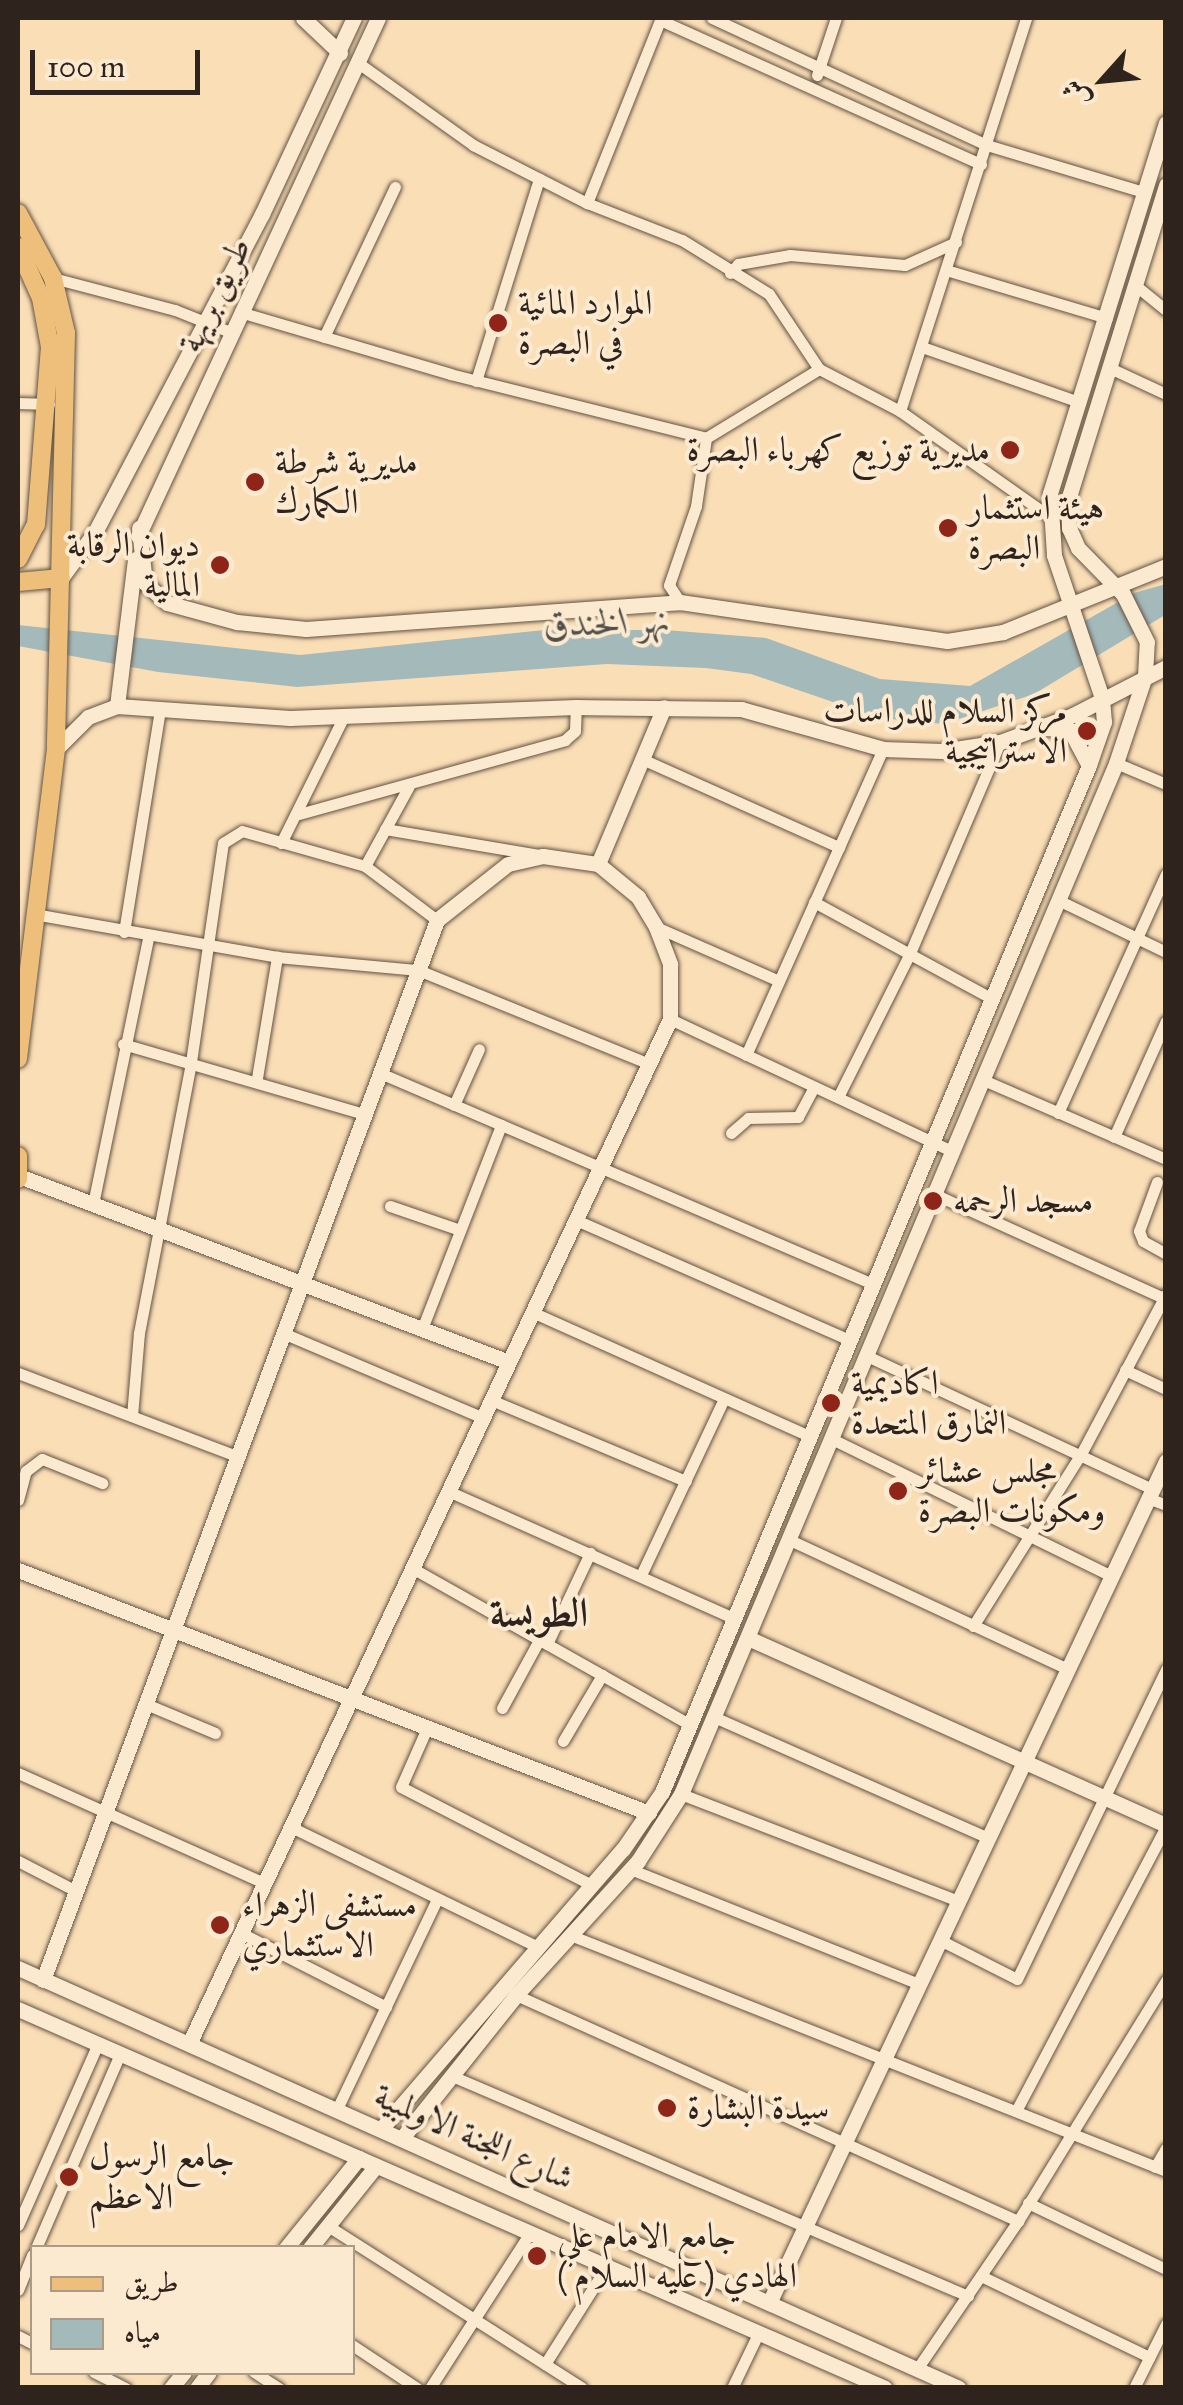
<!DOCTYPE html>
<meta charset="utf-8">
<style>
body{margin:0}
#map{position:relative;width:1183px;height:2405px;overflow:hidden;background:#fadeb6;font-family:"IM FELL Great Primer",Amiri,serif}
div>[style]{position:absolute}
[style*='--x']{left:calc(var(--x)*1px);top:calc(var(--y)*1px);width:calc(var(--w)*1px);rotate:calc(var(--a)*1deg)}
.water>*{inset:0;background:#a4b9ba}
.roads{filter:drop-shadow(0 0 2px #625243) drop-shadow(0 0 2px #625243)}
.street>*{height:11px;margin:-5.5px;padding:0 5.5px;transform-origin:5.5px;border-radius:5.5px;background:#fcead0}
.secondary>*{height:15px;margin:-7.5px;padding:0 7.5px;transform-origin:7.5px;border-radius:7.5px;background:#fcead0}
.primary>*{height:18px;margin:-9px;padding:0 9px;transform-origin:9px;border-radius:9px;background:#edbf7b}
.dots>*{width:28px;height:28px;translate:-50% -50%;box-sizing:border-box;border:5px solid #fcead0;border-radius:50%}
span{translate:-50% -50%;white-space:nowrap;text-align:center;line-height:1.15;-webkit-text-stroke:8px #fcead0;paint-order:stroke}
.street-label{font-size:35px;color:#2f231d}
.poi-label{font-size:35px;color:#2f231d}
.left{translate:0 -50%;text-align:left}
.right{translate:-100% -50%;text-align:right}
.water-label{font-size:38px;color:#52504c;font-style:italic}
.quarter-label{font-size:40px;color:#2f231d;font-weight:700}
.frame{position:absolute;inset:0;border:20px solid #2f231d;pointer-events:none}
.legend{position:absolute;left:30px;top:2245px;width:325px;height:130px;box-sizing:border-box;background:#fcead0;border:2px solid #aa9a88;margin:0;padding:12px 18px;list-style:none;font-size:30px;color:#2f231d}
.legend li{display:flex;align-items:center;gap:20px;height:50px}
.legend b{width:50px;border:2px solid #aa9a88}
.north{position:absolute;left:1053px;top:30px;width:100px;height:100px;-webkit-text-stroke:8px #fcead0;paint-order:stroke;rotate:243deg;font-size:28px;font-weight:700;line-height:40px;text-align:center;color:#2f231d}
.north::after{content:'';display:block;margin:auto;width:35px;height:45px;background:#2f231d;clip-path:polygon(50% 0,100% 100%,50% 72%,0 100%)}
.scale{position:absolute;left:30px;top:50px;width:170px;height:45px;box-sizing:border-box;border:5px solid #2f231d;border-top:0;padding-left:12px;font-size:30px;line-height:35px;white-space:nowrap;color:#2f231d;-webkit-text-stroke:8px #fcead0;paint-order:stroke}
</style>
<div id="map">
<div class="water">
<i style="clip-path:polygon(1166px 584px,1165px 615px,1034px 694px,944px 724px,880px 718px,751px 674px,706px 668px,607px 664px,297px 687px,158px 672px,18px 646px,18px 625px,300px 655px,544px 630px,665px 630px,766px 638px,880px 679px,970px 686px,1134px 593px)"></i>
</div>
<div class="roads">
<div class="street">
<i style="--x:712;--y:18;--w:303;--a:24.8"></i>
<i style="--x:987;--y:145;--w:164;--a:16.7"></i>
<i style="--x:660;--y:20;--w:352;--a:24.2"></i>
<i style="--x:361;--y:65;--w:138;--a:35.5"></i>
<i style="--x:473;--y:145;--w:128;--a:27"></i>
<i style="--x:587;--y:203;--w:102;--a:21.3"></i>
<i style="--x:682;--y:240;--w:102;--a:31.8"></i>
<i style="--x:769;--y:294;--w:90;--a:56.3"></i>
<i style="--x:819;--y:369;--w:91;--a:27.4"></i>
<i style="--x:900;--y:411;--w:182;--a:35.2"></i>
<i style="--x:817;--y:75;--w:60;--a:-71.6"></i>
<i style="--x:587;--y:203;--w:199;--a:-68.2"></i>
<i style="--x:946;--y:270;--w:168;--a:16.6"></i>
<i style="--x:730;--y:273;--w:12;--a:-48"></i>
<i style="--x:738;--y:264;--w:53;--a:-9.8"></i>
<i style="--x:790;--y:255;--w:115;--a:5"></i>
<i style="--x:905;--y:265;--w:56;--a:-24.3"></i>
<i style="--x:53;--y:278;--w:126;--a:14.7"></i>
<i style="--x:175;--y:310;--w:59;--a:21.8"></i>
<i style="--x:1135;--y:285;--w:40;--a:39"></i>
<i style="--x:240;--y:312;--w:219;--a:16.4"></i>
<i style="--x:450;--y:374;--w:264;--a:14"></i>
<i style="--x:706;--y:438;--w:132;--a:-31.4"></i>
<i style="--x:324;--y:337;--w:166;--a:-64.7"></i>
<i style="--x:922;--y:347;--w:166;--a:19.3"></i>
<i style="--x:1110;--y:368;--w:62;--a:24.9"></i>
<i style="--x:476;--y:381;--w:212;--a:-72.7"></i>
<i style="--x:18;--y:403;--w:31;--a:2"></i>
<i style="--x:900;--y:411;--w:413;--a:-72.2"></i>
<i style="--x:680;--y:602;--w:20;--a:-123"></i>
<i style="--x:669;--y:585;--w:83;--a:-71.1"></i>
<i style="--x:696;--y:506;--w:69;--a:-81.6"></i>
<i style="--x:642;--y:759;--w:216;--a:24.1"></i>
<i style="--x:1116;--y:763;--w:54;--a:22.8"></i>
<i style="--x:299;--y:814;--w:276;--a:-15.5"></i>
<i style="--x:565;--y:740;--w:13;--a:-42"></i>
<i style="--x:575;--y:731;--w:24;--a:-88"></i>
<i style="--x:385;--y:829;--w:156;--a:9.6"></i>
<i style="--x:281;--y:843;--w:140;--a:-63.6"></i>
<i style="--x:365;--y:866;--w:91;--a:-61.2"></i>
<i style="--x:1058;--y:900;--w:120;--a:25.7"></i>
<i style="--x:814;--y:902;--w:204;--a:28.5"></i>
<i style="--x:34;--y:914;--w:247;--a:10"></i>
<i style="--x:277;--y:957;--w:142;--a:5.3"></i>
<i style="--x:418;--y:970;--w:249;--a:22.1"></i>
<i style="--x:656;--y:927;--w:134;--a:23.7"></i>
<i style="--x:124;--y:932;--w:226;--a:-80.8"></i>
<i style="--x:670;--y:1019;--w:311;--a:25.1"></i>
<i style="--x:123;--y:1044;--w:251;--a:16.2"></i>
<i style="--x:746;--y:1055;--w:335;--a:-65.9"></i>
<i style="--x:380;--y:1073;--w:538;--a:23.18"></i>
<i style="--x:257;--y:1078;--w:123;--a:-80.6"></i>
<i style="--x:981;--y:1079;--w:202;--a:23.4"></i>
<i style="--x:838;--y:1097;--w:161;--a:-63.4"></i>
<i style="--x:910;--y:953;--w:229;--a:-66.9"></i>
<i style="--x:454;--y:1105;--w:61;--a:-65.9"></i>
<i style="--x:1058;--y:1113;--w:262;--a:-65.7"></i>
<i style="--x:731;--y:1133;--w:23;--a:-41"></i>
<i style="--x:748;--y:1118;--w:50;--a:-1.1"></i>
<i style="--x:798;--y:1117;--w:34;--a:-62"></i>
<i style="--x:1114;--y:1137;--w:127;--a:-65.9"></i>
<i style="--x:1157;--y:1182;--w:52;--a:110.2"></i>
<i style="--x:1139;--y:1231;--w:11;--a:68"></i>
<i style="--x:1143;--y:1241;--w:26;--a:29"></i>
<i style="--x:934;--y:1194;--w:252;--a:24.4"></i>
<i style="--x:93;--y:1204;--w:272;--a:-78.3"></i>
<i style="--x:390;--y:1206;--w:74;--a:18.9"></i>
<i style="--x:576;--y:1220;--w:300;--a:23.7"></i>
<i style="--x:532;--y:1312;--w:303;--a:24.1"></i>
<i style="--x:422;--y:1329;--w:219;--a:-68.8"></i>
<i style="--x:283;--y:1333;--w:217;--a:23"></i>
<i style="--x:867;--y:1356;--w:315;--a:25"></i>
<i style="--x:1125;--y:1370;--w:45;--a:24.9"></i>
<i style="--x:18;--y:1373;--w:234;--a:20.8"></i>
<i style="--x:491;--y:1400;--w:211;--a:22.6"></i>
<i style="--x:132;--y:1416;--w:83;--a:-85.2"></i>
<i style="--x:139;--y:1333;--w:276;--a:-79.1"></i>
<i style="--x:191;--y:1062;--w:221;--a:-81.7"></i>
<i style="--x:223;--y:843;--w:22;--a:-32"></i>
<i style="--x:242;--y:831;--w:128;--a:15.9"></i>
<i style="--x:365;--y:866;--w:90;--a:36.9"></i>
<i style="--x:834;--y:1440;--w:309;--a:26.1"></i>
<i style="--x:448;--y:1491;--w:315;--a:24"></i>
<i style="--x:1148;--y:1498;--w:19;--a:21"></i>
<i style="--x:18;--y:1500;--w:30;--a:-75"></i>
<i style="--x:26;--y:1471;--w:20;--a:-37"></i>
<i style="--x:42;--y:1459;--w:65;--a:21.8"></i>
<i style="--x:792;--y:1541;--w:304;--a:24.9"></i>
<i style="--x:412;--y:1568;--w:320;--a:29.4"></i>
<i style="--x:641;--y:1575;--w:195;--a:-64.8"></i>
<i style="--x:973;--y:1626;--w:203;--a:-57.9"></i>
<i style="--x:1081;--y:1454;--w:181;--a:-62"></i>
<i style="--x:547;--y:1644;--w:101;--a:-64.7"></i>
<i style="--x:146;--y:1704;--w:75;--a:22.8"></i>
<i style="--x:502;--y:1708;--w:77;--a:-61.4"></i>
<i style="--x:714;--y:1717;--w:300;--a:23.8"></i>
<i style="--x:427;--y:1728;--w:64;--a:113.8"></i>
<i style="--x:401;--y:1787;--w:212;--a:27.2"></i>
<i style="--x:563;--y:1741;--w:77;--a:-59.4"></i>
<i style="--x:18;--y:1773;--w:269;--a:24.1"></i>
<i style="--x:681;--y:1794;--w:297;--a:21.1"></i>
<i style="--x:291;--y:1827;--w:272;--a:25.9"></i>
<i style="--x:18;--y:1861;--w:65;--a:27.3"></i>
<i style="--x:630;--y:1869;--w:311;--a:21.7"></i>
<i style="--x:241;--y:1933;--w:163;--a:27"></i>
<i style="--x:570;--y:1935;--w:641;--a:21.6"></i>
<i style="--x:940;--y:1940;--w:86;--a:26.9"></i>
<i style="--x:1017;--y:1979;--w:344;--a:-64.3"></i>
<i style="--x:516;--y:1995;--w:551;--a:24.24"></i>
<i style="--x:452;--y:2076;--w:561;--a:23.09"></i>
<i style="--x:337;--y:2109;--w:233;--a:-64.5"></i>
<i style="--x:1016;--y:2111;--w:322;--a:-62.2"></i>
<i style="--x:1155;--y:2167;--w:22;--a:-60"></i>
<i style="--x:1028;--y:2203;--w:153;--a:25.6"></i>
<i style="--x:18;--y:2225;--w:198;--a:-66.2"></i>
<i style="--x:328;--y:2226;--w:301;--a:32.5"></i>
<i style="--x:36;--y:2248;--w:211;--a:-66.6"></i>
<i style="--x:981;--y:2276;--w:187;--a:25.7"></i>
<i style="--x:18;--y:2290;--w:38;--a:-68"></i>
<i style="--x:18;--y:2336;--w:16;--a:27"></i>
<i style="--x:352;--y:2345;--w:78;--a:33.5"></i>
<i style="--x:545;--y:2364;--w:116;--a:-57.7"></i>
<i style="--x:917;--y:2369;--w:179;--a:-55.7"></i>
<i style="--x:1018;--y:2221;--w:283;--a:-58.4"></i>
<i style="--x:94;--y:2372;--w:36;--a:27"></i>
<i style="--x:254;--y:2372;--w:30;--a:33"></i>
<i style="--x:430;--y:2388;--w:184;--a:-57.2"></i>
<i style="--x:732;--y:2388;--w:62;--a:-64.3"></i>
<i style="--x:1134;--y:2388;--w:72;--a:-63.4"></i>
</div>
<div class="secondary">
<i style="--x:303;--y:18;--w:51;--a:43.4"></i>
<i style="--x:139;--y:528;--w:55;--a:83.8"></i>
<i style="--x:145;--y:583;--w:30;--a:42"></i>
<i style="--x:167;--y:603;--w:73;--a:15.2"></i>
<i style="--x:237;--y:622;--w:69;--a:5.8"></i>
<i style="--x:306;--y:629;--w:375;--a:-4.1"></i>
<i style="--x:680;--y:602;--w:270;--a:8.3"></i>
<i style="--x:947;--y:641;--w:57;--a:-9.1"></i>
<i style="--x:1003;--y:632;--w:176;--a:-22"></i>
<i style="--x:138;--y:536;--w:571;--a:-65.14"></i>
<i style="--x:61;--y:578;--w:57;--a:-53.5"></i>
<i style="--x:95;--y:532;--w:359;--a:-62.3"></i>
<i style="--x:262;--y:214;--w:217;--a:-64.9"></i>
<i style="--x:117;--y:706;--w:173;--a:4"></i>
<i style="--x:290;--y:718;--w:286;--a:-2.2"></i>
<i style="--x:576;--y:707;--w:165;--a:0.7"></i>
<i style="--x:741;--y:709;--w:148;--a:15.7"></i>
<i style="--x:883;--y:749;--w:59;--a:1.9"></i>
<i style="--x:942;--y:751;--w:59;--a:-8.8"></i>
<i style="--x:1000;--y:742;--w:78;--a:-20.3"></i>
<i style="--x:1073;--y:715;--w:105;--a:-27.3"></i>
<i style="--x:1046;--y:728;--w:24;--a:5"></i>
<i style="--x:1070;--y:730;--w:40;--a:62"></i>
<i style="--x:56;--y:749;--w:45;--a:-45"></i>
<i style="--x:88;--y:717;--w:31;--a:-21"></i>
<i style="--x:117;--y:706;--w:148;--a:-83"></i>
<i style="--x:598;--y:864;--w:170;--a:-67.2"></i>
<i style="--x:19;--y:1176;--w:524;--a:20.79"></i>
<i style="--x:18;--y:1570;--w:676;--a:21.06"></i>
<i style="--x:750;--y:1639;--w:456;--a:24.1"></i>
<i style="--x:18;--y:1968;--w:1030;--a:24.05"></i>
<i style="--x:43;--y:1980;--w:1131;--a:-69.61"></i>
<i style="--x:437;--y:920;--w:90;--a:-38.3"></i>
<i style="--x:508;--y:864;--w:36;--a:-13"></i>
<i style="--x:543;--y:856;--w:56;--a:8.3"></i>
<i style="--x:598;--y:864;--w:52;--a:39.5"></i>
<i style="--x:638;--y:897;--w:35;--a:59"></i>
<i style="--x:656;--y:927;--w:40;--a:69"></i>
<i style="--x:670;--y:964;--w:55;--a:90"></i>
<i style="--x:670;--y:1019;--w:1132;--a:115.14"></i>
<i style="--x:18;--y:2009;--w:946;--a:23.61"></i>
<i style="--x:381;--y:2129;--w:370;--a:-49.2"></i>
<i style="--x:623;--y:1849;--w:69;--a:-55.6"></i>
<i style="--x:662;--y:1792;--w:1112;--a:-67.42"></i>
<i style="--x:1089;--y:765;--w:46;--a:-70.8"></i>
<i style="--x:1104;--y:722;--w:24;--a:-95"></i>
<i style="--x:1102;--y:698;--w:151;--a:-108.6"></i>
<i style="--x:1054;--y:555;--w:62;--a:-93.7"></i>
<i style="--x:1050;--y:493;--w:388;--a:-72.6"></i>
<i style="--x:402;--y:2138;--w:183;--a:-51.4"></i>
<i style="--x:516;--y:1995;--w:181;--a:-47.7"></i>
<i style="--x:638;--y:1861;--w:80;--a:-57.3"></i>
<i style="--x:681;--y:1794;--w:1119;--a:-67.12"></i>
<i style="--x:1116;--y:763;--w:92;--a:-71.6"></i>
<i style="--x:1145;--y:676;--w:34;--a:-87"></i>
<i style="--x:1147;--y:642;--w:54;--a:-116.6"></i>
<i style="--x:1123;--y:594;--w:64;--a:-134.4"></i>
<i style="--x:1078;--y:548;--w:22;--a:-114"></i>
<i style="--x:1069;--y:528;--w:28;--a:-92"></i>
<i style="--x:1068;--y:500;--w:330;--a:-72.7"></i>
<i style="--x:286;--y:2248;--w:116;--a:-51"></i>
<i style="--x:310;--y:2248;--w:105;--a:-51.2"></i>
<i style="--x:770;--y:2301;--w:929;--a:-64.76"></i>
<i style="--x:171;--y:2388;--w:21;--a:-51"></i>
<i style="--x:197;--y:2388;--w:20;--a:-53"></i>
</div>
<div class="primary">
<i style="--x:18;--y:213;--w:74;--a:61.7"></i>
<i style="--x:53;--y:278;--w:57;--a:76.7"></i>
<i style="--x:66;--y:333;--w:416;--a:91.4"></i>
<i style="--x:56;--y:749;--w:312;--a:97"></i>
<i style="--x:18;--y:247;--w:56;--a:65.7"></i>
<i style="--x:41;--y:298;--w:50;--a:79.6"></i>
<i style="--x:50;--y:347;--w:178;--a:94.5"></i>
<i style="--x:36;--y:524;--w:39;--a:117"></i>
<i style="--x:18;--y:582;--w:43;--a:-5.3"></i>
<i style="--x:18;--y:1156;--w:23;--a:90"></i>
</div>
</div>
<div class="dots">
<i style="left:498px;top:323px;background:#8f2418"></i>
<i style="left:1010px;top:450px;background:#8f2418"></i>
<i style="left:255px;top:482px;background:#8f2418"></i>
<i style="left:948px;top:528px;background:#8f2418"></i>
<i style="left:220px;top:565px;background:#8f2418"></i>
<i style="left:1087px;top:731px;background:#8f2418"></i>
<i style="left:933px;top:1201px;background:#8f2418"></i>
<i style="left:831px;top:1403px;background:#8f2418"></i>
<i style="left:898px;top:1491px;background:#8f2418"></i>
<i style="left:220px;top:1925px;background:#8f2418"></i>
<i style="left:667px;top:2108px;background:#8f2418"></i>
<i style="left:69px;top:2177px;background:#8f2418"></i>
<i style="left:537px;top:2256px;background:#8f2418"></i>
</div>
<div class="street-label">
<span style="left:215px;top:295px;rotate:-64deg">طريق بريهة</span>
<span style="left:474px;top:2137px;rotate:24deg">شارع اللجنة الاولمبية</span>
</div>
<div class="poi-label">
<span class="left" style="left:518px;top:323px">الموارد المائية<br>في البصرة</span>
<span class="right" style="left:990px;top:450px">مديرية توزيع كهرباء البصرة</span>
<span class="left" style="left:275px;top:482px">مديرية شرطة<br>الكمارك</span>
<span class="left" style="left:968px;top:528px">هيئة استثمار<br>البصرة</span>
<span class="right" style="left:200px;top:565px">ديوان الرقابة<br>المالية</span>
<span class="right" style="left:1067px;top:731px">مركز السلام للدراسات<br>الاستراتيجية</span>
<span class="left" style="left:953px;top:1201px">مسجد الرحمه</span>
<span class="left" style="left:851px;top:1403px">اكاديمية<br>النمارق المتحدة</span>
<span class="left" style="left:918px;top:1491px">مجلس عشائر<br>ومكونات البصرة</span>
<span class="left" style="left:242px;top:1925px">مستشفى الزهراء<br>الاستثماري</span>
<span class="left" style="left:687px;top:2108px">سيدة البشارة</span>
<span class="left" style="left:89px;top:2177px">جامع الرسول<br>الاعظم</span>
<span class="left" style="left:557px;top:2256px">جامع الامام علي<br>الهادي ( عليه السلام )</span>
</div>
<div class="water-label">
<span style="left:607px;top:622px;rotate:-2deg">نهر الخندق</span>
</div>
<div class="quarter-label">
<span style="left:539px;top:1613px">الطويسة</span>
</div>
<div class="frame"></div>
<ul class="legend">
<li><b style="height:12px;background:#edbf7b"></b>طريق</li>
<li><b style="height:28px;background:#a4b9ba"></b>مياه</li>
</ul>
<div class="north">ش</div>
<div class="scale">100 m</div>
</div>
